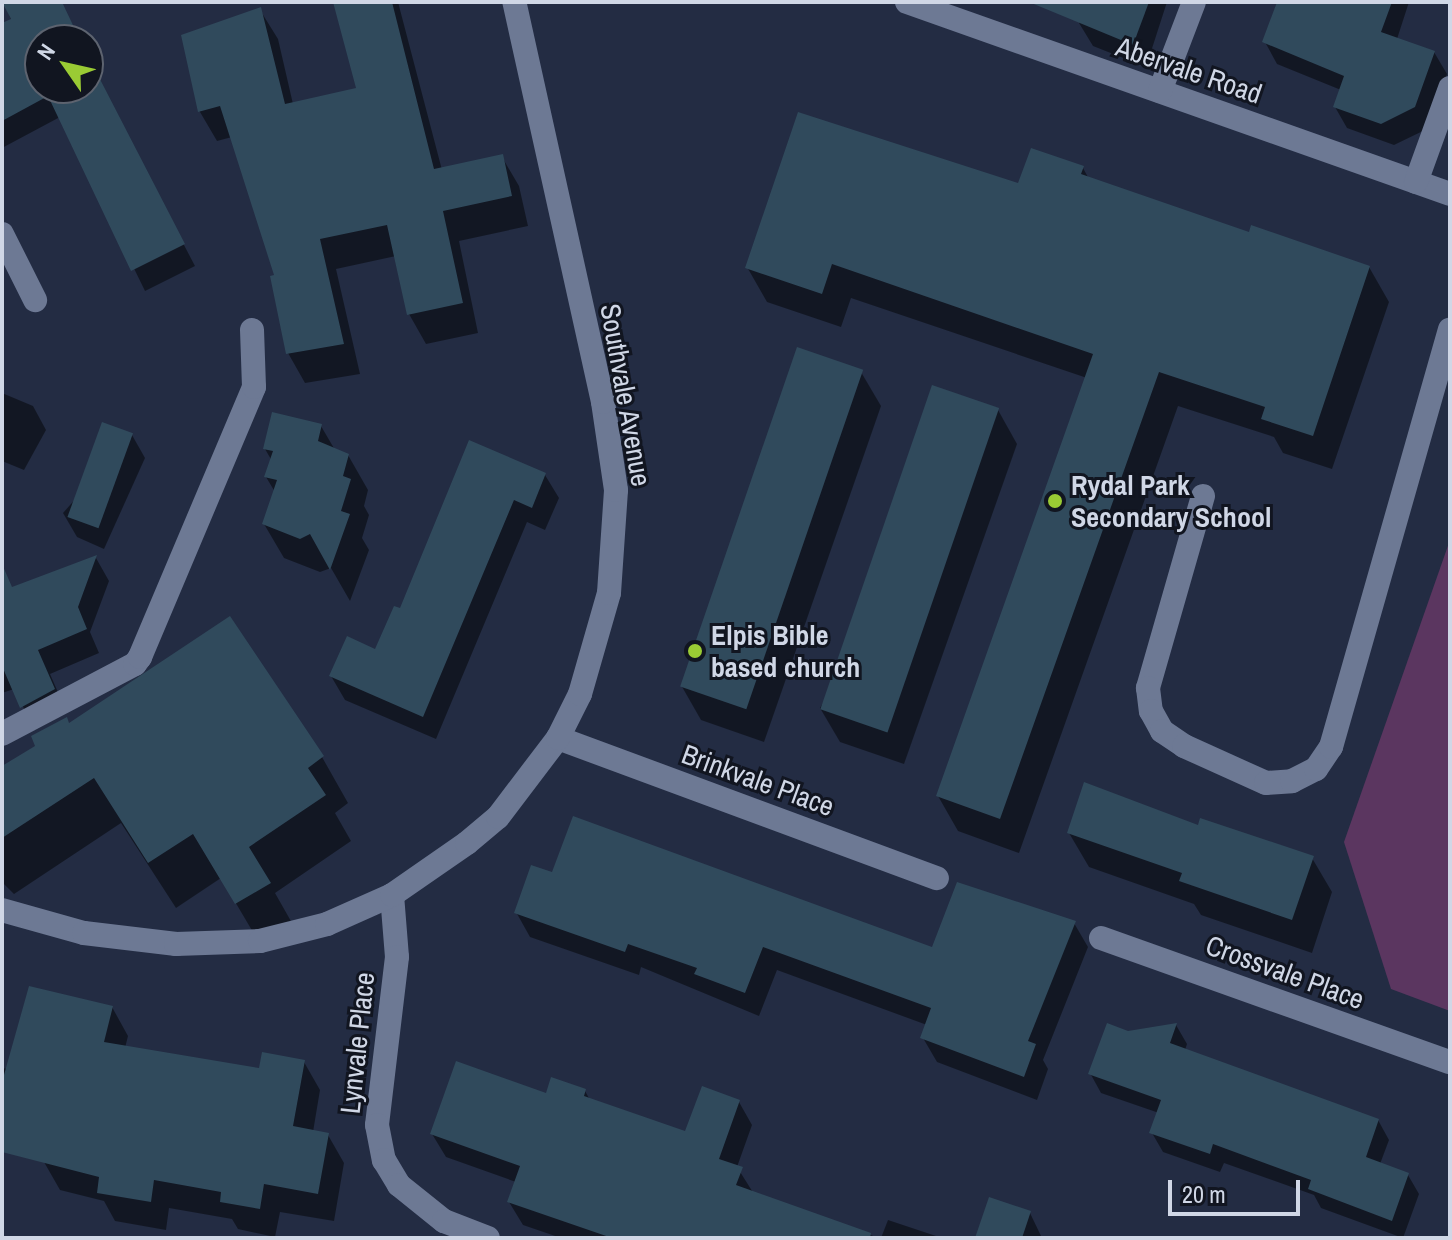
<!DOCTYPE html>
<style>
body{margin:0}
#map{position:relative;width:1452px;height:1240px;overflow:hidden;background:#232c43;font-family:"Archivo Narrow",sans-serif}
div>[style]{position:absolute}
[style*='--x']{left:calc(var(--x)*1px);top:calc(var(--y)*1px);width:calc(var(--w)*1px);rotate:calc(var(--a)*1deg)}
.green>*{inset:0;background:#5b3660}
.shadow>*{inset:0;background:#0007}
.building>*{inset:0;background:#304a5c;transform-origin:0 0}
.lane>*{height:24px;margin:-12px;padding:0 12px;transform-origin:12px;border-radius:12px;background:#6d7994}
.street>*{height:24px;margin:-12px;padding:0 12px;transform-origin:12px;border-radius:12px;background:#6d7994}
.dots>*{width:22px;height:22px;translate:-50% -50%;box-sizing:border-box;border:4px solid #111520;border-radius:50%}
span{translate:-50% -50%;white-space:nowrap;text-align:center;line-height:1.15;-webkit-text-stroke:6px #111520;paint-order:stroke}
.street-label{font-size:28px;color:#d0d7e6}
.poi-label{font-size:28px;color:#d0d7e6;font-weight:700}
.left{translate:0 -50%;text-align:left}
.frame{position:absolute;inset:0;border:4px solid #d0d7e6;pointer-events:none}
.north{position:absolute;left:24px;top:24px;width:80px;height:80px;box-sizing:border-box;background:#111520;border:2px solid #5d636f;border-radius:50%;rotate:304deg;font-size:22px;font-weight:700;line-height:32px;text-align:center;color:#d0d7e6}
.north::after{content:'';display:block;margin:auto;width:28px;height:36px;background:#9acb34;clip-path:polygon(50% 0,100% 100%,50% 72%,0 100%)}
.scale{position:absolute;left:1168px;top:1180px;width:132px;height:36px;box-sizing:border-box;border:4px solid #d0d7e6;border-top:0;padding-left:10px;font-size:24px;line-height:28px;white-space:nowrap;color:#d0d7e6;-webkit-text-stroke:6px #111520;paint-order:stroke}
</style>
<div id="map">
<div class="green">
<i style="clip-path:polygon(1450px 540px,1450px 1011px,1391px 989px,1344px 842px)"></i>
</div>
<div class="shadow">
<i style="clip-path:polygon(3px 2px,58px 2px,77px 40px,40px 40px,40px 88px,88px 88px,88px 62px,195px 266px,145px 291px,60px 117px,2px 148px,2px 38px,16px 30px)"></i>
<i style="clip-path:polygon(335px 2px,398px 2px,442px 170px,502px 157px,519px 186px,528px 226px,459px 241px,478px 333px,426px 344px,409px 314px,396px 256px,336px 269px,360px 374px,305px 383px,288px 353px,277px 277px,232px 137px,217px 141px,200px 112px,183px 36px,260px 10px,278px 39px,293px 104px,358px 89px)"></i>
<i style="clip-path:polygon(1069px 2px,1167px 2px,1146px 67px,1093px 46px,1079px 23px,1085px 8px)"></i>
<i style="clip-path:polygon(1277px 2px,1409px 2px,1397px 39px,1434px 52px,1447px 74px,1427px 129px,1394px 145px,1347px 128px,1335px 107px,1341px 90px,1277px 64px,1265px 42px)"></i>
<i style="clip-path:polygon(1083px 168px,1089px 179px,1250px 235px,1369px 267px,1389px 302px,1332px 469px,1283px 453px,1274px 437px,1178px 406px,1019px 853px,958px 831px,938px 796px,1087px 378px,851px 298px,841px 327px,767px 302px,747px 267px)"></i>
<i style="clip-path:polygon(861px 372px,881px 406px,764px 742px,701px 720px,681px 685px)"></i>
<i style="clip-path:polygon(2px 393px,33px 406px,46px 430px,24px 470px,2px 461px)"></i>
<i style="clip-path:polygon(998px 410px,1017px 444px,904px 764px,840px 742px,820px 708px)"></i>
<i style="clip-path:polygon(321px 426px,335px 450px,348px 455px,368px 490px,364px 506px,369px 515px,362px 538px,369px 550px,350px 601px,331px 568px,320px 572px,284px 558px,264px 524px,275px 492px,266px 477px,272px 461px,265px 449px)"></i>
<i style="clip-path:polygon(132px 435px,145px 458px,104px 549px,77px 537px,63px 513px)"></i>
<i style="clip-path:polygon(470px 443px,545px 475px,559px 498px,545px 530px,527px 522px,436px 739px,345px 700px,331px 676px,376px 651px,401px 611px)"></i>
<i style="clip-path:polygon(96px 558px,109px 581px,90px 632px,99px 653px,50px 674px,67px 713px,35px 730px,14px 689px,2px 693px,2px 603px)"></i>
<i style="clip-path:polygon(69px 725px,322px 757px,348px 803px,335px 813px,351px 841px,275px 893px,296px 930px,263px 949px,221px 878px,176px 908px,121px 823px,14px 894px,2px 882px,2px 768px)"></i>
<i style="clip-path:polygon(1199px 827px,1312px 858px,1332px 892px,1312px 953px,1201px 915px,1194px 904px,1089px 867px,1069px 833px)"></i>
<i style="clip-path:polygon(553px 874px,934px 950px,1074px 923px,1088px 947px,1043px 1060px,1048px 1069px,1037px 1100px,937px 1062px,923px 1038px,927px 1025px,777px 970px,759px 1016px,641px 967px,639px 975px,530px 937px,516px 912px)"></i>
<i style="clip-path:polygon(112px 1007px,128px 1036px,125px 1048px,260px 1070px,304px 1062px,320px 1090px,313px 1132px,328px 1135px,344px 1163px,334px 1221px,280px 1212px,275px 1237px,238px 1229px,232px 1219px,169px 1208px,166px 1230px,115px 1221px,104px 1201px,60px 1190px,44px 1162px,2px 1149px,2px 1068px,8px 1069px)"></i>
<i style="clip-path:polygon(1176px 1025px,1187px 1044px,1185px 1050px,1378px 1120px,1389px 1140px,1380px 1164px,1408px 1175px,1419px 1194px,1403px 1238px,1321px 1208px,1314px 1195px,1224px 1163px,1220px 1172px,1163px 1152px,1152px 1133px,1159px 1113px,1101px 1093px,1090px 1073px,1128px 1033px)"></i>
<i style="clip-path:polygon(585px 1091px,590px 1100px,686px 1133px,739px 1102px,752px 1125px,737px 1167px,754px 1194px,879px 1238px,561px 1238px,523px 1225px,509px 1202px,516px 1182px,446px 1157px,432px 1134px,547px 1096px)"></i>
<i style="clip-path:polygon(1030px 1213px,1042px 1238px,977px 1238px)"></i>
<i style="clip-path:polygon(888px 1220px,942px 1238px,881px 1238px)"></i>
</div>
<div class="building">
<i style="clip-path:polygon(2px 2px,62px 2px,80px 40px,40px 40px,40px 88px,88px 88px,88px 56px,185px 244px,131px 271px,48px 96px,2px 121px,2px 23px,11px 19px)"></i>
<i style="clip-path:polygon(333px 2px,392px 2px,434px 169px,503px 154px,512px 196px,443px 211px,463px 303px,407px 315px,387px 225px,320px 239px,344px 344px,286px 354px,270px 276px,274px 275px,220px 106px,198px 112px,181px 35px,261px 7px,285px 104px,356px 88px)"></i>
<i style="clip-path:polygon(1029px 2px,1149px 2px,1133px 45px)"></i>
<i style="clip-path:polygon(1277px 2px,1392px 2px,1381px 32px,1435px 51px,1415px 107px,1381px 124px,1333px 107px,1344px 76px,1262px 42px)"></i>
<i style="clip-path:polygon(798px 112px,1018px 183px,1031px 148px,1084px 166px,1081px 174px,1249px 232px,1251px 225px,1370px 266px,1313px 436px,1261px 419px,1265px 407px,1159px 372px,1000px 819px,936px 796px,1093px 354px,832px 264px,822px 294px,745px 268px)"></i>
<i style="left:797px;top:347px;width:70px;height:359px;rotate:19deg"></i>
<i style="left:932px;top:385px;width:71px;height:343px;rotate:19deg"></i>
<i style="clip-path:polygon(272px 412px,322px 424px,318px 441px,349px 454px,343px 476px,351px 479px,341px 511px,350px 514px,330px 570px,310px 534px,300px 539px,262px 524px,277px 480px,264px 477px,273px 451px,263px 449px)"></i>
<i style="left:102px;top:422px;width:33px;height:101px;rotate:20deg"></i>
<i style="clip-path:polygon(469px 440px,546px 473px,532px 508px,514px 500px,423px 717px,329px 676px,347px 636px,375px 649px,394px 606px,400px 608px)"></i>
<i style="clip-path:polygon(97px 555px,78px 607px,87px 629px,38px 650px,55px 689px,20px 708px,2px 666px,2px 564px,12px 587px)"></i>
<i style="clip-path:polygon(230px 616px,324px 756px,308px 768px,326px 795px,249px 847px,271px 883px,235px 904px,193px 834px,148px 863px,94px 778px,2px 838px,2px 766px,35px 746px,31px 736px,67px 717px,69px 723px)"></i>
<i style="clip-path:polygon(1084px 782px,1198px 825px,1200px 818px,1314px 856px,1292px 920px,1179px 881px,1182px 873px,1067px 833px)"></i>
<i style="clip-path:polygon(573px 816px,932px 947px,957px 882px,1076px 921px,1028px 1041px,1036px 1044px,1024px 1077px,920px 1038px,931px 1008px,763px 947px,745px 993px,694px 974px,697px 968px,628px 944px,625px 952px,514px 913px,531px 865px,552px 872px)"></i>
<i style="clip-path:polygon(29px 986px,113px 1006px,104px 1042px,259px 1068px,262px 1052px,305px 1060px,293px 1126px,329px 1133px,318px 1194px,264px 1184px,260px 1209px,220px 1202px,221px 1192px,154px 1180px,151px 1202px,97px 1193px,99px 1177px,2px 1152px,2px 1082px)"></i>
<i style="clip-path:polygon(1107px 1023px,1128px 1031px,1177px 1023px,1170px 1043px,1379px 1119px,1366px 1157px,1409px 1173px,1392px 1221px,1308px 1189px,1311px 1180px,1213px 1144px,1210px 1154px,1149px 1133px,1161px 1100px,1088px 1074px)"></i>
<i style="clip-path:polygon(456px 1061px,546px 1093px,551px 1077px,586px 1089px,584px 1096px,685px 1131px,702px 1086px,740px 1100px,719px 1159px,743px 1167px,736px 1185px,871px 1233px,870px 1238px,612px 1238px,507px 1202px,520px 1166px,430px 1134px)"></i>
<i style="clip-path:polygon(989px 1197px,1031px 1211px,1022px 1238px,975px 1238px)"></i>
</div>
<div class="lane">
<i style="--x:1203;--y:496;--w:200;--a:106"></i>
<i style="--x:1148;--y:688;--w:23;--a:83"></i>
<i style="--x:1151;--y:711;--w:23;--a:61"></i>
<i style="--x:1162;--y:731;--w:27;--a:34"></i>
<i style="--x:1184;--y:746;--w:90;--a:24.3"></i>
<i style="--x:1266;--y:783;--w:26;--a:-4"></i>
<i style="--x:1292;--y:781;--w:27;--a:-27"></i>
<i style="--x:1316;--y:769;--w:27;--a:-56"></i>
<i style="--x:1331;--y:747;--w:434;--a:-74.1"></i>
</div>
<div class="street">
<i style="--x:907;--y:2;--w:576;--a:19.47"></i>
<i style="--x:1160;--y:91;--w:95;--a:-69.1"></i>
<i style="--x:1416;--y:182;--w:100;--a:-70.1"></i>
<i style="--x:2;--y:234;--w:74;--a:63.4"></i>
<i style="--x:2;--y:734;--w:150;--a:-27.8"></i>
<i style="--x:135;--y:664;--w:9;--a:-54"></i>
<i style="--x:140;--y:657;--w:293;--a:-67.1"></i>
<i style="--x:254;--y:387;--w:57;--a:-92"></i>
<i style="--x:558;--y:738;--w:404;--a:20.3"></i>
<i style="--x:392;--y:895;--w:62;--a:85.4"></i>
<i style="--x:397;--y:957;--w:169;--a:96.8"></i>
<i style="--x:377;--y:1125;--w:36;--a:79"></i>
<i style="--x:384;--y:1160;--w:29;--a:59"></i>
<i style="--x:399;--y:1185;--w:58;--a:38.7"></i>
<i style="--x:444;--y:1221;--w:47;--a:21.1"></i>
<i style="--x:2;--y:910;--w:85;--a:15.7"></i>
<i style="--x:84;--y:933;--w:93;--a:6.8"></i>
<i style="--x:176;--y:944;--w:84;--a:-2"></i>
<i style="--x:260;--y:941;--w:69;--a:-14.2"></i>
<i style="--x:327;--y:924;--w:71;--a:-24"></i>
<i style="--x:392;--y:895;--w:91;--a:-34.7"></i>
<i style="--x:467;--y:843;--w:40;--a:-40"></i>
<i style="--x:498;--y:817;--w:99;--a:-52.8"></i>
<i style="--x:558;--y:738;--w:49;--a:-63.4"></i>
<i style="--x:580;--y:694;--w:105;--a:-74"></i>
<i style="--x:609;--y:593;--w:103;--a:-86.1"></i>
<i style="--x:616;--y:490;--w:89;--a:-98.4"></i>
<i style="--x:603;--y:402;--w:410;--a:-102.5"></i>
<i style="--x:1101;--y:938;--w:370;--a:19.6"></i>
</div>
<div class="dots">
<i style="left:1055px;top:501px;background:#9acb34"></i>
<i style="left:695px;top:651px;background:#9acb34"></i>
</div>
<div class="street-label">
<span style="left:1189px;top:70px;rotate:19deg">Abervale Road</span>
<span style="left:626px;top:395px;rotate:80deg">Southvale Avenue</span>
<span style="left:758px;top:780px;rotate:20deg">Brinkvale Place</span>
<span style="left:1285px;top:972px;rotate:20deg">Crossvale Place</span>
<span style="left:357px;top:1043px;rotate:-84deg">Lynvale Place</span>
</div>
<div class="poi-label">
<span class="left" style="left:1071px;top:501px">Rydal Park<br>Secondary School</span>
<span class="left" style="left:711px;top:651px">Elpis Bible<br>based church</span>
</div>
<div class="frame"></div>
<div class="north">N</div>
<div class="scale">20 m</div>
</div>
